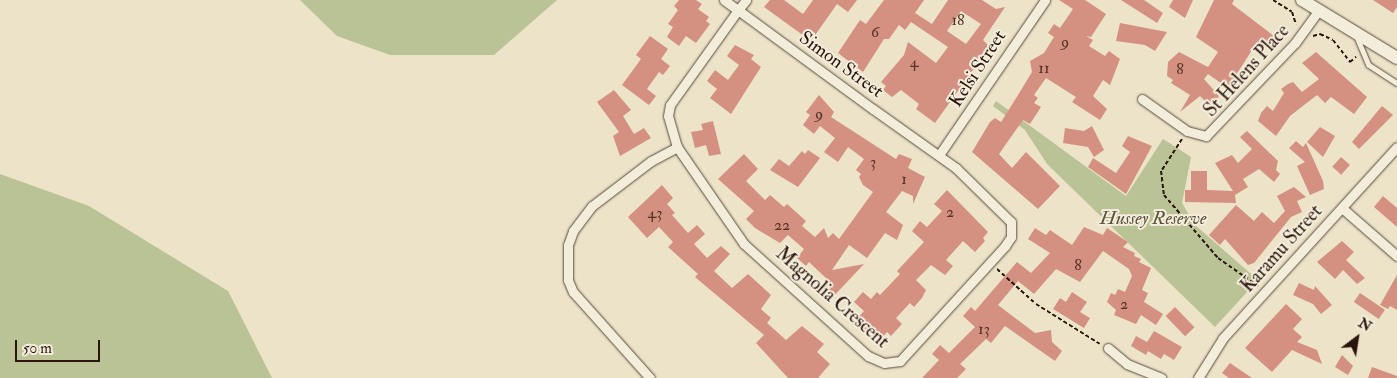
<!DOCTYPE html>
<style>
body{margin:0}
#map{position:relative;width:1397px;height:378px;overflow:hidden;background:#ece3c9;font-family:"IM FELL Double Pica",serif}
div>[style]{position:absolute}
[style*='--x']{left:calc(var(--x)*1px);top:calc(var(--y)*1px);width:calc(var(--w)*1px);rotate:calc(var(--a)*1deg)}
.green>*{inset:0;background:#b9c396}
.building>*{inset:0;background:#d49182;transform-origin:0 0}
.path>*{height:2px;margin-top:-1px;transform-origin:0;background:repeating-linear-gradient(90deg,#2b140b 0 4px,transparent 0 6.5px)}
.roads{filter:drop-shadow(0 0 1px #5b483a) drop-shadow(0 0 1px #5b483a)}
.lane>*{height:4.5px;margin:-2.25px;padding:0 2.25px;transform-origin:2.25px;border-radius:2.25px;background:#f3eddc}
.street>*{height:9px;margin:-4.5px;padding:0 4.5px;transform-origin:4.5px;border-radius:4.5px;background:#f3eddc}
.secondary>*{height:12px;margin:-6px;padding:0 6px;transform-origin:6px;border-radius:6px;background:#f3eddc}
span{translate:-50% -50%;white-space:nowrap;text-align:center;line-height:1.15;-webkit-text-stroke:4px #f3eddc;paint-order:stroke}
.number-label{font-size:16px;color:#553329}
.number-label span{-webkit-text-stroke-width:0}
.street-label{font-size:19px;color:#2b140b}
.park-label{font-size:19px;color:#5d513c;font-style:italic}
.north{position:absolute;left:1332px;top:313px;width:50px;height:50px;-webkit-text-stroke:4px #f3eddc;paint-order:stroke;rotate:31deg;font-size:14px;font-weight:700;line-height:20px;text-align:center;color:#2b140b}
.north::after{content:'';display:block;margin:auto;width:18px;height:22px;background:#2b140b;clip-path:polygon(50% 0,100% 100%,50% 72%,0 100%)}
.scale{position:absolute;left:15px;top:340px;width:85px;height:22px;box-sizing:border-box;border:2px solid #2b140b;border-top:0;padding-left:6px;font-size:15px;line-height:18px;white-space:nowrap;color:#2b140b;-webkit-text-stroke:4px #f3eddc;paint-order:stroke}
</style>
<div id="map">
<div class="green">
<i style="clip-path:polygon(300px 0,557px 0,494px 55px,390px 55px,337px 36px)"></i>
<i style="clip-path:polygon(996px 101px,1126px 196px,1163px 139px,1191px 157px,1182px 203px,1195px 225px,1258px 280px,1215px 327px,1047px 164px,1025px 130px,993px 106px)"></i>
<i style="clip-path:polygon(0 174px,89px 206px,228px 291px,272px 378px,0 378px)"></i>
</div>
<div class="building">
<i style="clip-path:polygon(679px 0,696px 0,702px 4px,698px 9px,709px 17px,706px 21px,710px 24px,696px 43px,686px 36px,679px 46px,667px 37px,673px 27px,668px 24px,678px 10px,674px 6px)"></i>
<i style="clip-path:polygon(770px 0,784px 0,803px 14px,813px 0,857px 0,848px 12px,837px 4px,811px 41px,764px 7px)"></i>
<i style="clip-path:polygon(evenodd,884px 0,924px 0,915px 13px,932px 24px,948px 0,982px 0,996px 9px,1005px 7px,983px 40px,988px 45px,982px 57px,935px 123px,916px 109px,919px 104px,901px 90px,892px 97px,883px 90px,886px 86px,881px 82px,904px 55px,908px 42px,936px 63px,948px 47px,911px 22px,905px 30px,899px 25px,889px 39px,884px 39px,863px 72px,838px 53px,860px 20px,866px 24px,884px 0,961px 11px,981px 24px,966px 44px,947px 31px,961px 11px)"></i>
<i style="clip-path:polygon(1059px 0,1085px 0,1106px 14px,1091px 37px,1086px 36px,1093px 40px,1089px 46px,1105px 56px,1109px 51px,1120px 59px,1110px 85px,1103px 80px,1093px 96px,1107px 109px,1100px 120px,1072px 102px,1076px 97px,1046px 78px,1034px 95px,1038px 98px,1034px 103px,1041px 107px,1030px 124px,1023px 120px,999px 154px,1012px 168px,1026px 152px,1060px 186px,1038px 209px,972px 152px,990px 122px,995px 118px,1001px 122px,1018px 95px,1032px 72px,1030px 61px,1044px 53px,1054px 37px,1048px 33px,1054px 24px,1060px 28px,1073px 9px)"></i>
<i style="clip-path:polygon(1121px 0,1144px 0,1163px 13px,1157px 23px)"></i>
<i style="clip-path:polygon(1173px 0,1193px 0,1185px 18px,1169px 7px)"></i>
<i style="clip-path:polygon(1214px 0,1234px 0,1232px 4px,1274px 36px,1267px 46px,1257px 42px,1228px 88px,1208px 74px,1204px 79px,1219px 96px,1212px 108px,1200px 96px,1180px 112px,1190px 95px,1171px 83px,1173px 80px,1167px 76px,1168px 62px,1179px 52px,1208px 67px,1218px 52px,1196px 37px)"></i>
<i style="clip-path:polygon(1373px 0,1397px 0,1397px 7px,1393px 13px)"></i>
<i style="clip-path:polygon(1120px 23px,1167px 32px,1155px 51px,1145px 45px,1116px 41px)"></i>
<i style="clip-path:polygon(650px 36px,668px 49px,661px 59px,670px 66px,663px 75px,659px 72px,647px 89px,656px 96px,649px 105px,622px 85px,641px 59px,636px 55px)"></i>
<i style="clip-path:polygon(735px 45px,754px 55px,751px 59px,761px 67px,731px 114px,710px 98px,717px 89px,707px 81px,715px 70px,728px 80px,739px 65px,727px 56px)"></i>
<i style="clip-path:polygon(1316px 52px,1367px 97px,1354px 114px,1331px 97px,1325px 103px,1317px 95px,1290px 116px,1276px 136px,1258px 121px,1261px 113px,1267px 106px,1273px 111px,1284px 93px,1281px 89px,1288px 84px,1293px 82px,1302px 92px,1319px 79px,1302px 63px)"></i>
<i style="clip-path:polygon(614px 90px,631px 110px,623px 116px,634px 134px,644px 128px,651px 138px,620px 156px,613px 136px,619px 132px,597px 102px)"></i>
<i style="clip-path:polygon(819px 95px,834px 112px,831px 117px,896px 159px,899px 154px,912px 159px,908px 168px,925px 177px,913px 204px,913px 196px,902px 191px,886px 212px,903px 225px,897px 240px,885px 233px,867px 258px,849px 245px,832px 270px,864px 264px,831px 299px,821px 289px,829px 281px,809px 262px,806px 266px,797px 258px,804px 249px,788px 235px,780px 243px,755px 228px,746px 219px,754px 211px,718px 179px,744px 154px,758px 169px,746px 181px,765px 200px,770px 195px,784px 207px,787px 204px,806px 221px,802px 226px,815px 237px,824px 228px,828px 238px,833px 233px,839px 239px,873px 192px,863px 185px,859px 177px,861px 174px,856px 170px,864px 159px,848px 147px,838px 162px,824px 152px,835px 138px,820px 126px,814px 134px,803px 125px,810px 115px,806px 112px)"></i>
<i style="clip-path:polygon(1382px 106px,1393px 115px,1359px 149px,1352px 142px)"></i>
<i style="clip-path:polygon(713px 121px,721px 154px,709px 156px,706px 145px,695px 148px,691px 132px,703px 130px,701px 124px)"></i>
<i style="clip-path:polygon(1092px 126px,1104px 150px,1094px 157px,1088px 147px,1063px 143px,1065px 128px,1084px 131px)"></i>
<i style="clip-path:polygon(1320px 127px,1335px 136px,1323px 157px,1307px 142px)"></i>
<i style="clip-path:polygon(1247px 131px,1278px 161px,1276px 170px,1280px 174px,1274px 182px,1259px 169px,1243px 179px,1248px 187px,1235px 195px,1236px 203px,1185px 202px,1185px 190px,1191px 190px,1191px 171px,1207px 171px,1207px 190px,1233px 191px,1215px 163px,1232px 155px,1238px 163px,1252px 149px,1240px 137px)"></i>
<i style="clip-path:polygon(1128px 136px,1152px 146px,1126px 194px,1088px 167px,1093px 158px,1116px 173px,1130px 152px,1122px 146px)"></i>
<i style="clip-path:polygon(1296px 141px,1303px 147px,1306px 143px,1323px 181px,1324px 189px,1310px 195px,1297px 166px,1305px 162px,1289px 148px)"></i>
<i style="clip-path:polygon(808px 150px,820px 158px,798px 187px,770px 170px,779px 159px,789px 166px,802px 151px,805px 154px)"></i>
<i style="left:1341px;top:157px;width:12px;height:13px;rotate:42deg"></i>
<i style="clip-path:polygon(662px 185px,673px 198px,667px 204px,675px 213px,672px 215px,688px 233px,697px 225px,705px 234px,694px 244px,707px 258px,721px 246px,730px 254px,714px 271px,732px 288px,748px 274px,771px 295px,761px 309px,771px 318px,767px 323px,786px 340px,802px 326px,824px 344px,817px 352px,830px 364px,818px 378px,788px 378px,756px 343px,764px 335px,695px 277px,698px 274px,668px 247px,673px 242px,659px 227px,647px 238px,628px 217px)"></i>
<i style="clip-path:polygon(1294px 187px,1306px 197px,1297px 201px,1302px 212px,1291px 217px,1254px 263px,1248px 265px,1225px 239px,1220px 245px,1209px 235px,1236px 205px,1254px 221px,1262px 212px,1274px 223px,1285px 211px,1277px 196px)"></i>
<i style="clip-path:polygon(947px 190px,988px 232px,983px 238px,985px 241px,975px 252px,963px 241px,946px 260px,953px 266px,945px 275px,931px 265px,916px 280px,926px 290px,922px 298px,914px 307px,910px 303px,896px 318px,902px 324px,891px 336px,887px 332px,878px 342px,855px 321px,864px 311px,854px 302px,863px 292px,871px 299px,877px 292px,880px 295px,900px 274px,897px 271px,924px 242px,912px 231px,920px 221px,927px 227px,942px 211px,934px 204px)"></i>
<i style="clip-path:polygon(1383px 196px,1397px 208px,1397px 227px,1374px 207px)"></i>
<i style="clip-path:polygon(1084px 227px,1103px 235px,1107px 228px,1128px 242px,1123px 247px,1135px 253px,1134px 256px,1141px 259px,1139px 262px,1151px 268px,1142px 290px,1148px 293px,1144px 302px,1163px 314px,1156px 325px,1141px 315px,1136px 324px,1114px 315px,1116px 310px,1107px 302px,1111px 293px,1115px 295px,1118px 289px,1125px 292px,1132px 276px,1129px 269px,1103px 251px,1080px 282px,1056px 269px,1034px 294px,1018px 281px,998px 305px,1035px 333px,1051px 330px,1052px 342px,1062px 351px,1055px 361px,1005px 326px,991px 343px,986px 339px,960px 364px,966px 369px,957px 378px,922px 378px,939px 360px,932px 354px,940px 345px,949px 353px,975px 327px,963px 316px,971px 307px,975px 311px,1017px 262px,1031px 273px,1050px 253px,1028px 239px,1035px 228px,1046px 235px,1050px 230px,1072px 245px)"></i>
<i style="clip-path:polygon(1342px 241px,1354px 252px,1346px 260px,1365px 278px,1357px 284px,1343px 270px,1335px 279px,1317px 262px)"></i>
<i style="clip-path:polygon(1397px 275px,1397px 310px,1390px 306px,1388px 309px,1380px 305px)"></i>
<i style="clip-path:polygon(1299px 283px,1314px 290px,1315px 286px,1332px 305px,1321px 314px,1313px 304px,1293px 295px)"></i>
<i style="clip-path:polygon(1072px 292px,1087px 302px,1080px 312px,1090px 318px,1084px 328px,1053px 309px,1060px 298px,1066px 302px)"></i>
<i style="left:1360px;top:293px;width:30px;height:11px;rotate:34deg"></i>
<i style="clip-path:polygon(1286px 304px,1302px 319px,1293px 329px,1302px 337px,1297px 342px,1317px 350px,1322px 364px,1292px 350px,1272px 372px,1245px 348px)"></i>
<i style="left:1175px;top:307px;width:28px;height:13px;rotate:46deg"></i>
<i style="clip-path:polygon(1154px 331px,1182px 347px,1174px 360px,1164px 354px,1161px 359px,1148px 351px,1146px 355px,1131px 346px,1136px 336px,1147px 342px)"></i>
<i style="clip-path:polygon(1342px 355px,1353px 366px,1348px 375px,1335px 367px)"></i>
<i style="clip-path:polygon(1230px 363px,1252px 378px,1229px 378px,1222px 373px)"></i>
<i style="clip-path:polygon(1372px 367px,1397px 376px,1397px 378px,1368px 378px)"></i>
</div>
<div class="path">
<i style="--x:1273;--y:0;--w:22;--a:32"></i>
<i style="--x:1292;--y:12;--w:13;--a:72"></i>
<i style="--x:1313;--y:36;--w:7;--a:-16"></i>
<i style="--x:1320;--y:34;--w:14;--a:25"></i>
<i style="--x:1333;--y:40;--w:28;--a:52"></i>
<i style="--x:1350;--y:62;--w:8;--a:-40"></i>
<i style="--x:1182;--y:139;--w:38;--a:123"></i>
<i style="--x:1161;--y:171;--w:24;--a:83"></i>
<i style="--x:1164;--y:195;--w:83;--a:49.4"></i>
<i style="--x:1218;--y:258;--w:49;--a:35"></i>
<i style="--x:997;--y:269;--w:52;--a:41.9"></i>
<i style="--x:1036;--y:304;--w:75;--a:32"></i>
</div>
<div class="roads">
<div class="lane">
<i style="--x:1357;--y:37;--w:30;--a:67"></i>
<i style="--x:1369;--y:65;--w:33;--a:33"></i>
</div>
<div class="street">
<i style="--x:724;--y:0;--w:17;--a:36"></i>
<i style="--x:738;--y:10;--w:167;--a:36.3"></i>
<i style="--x:873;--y:109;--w:102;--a:35.4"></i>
<i style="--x:956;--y:168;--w:77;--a:44.5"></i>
<i style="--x:1011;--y:222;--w:15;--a:90"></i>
<i style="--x:1011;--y:237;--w:11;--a:124"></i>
<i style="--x:1005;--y:246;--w:156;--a:132.4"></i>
<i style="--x:900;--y:361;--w:16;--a:173"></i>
<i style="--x:884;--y:363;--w:17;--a:-156"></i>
<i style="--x:868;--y:356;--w:167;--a:-137.9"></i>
<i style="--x:744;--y:244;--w:118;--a:-124.6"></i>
<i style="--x:677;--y:147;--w:32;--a:-106"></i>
<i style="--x:668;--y:116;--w:11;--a:-80"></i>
<i style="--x:670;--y:105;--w:117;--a:-54.4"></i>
<i style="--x:738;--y:10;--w:13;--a:-51"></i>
<i style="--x:1142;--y:99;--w:55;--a:35.4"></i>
<i style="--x:1187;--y:131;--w:20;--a:15"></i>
<i style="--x:1206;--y:136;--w:129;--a:-46.3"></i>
<i style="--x:1295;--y:43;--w:39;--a:-54"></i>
<i style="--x:939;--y:155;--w:188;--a:-55.6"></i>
<i style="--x:1342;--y:208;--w:73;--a:41.1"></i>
<i style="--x:1108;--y:348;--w:25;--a:40"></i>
<i style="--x:1127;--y:364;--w:37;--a:22"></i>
<i style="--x:650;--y:378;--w:115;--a:-131.8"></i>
<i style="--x:573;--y:292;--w:13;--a:-113"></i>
<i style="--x:568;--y:280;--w:35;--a:-90"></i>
<i style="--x:568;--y:245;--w:15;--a:-70"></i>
<i style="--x:573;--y:231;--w:31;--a:-53"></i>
<i style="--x:592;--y:206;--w:74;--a:-37.3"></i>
<i style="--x:651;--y:161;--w:30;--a:-28"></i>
<i style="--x:1198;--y:378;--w:47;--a:-58"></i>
<i style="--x:1223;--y:338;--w:258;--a:-47.7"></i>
</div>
<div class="secondary">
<i style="--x:1302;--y:0;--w:111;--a:31.4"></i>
</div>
</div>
<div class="number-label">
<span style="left:958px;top:20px">18</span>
<span style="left:875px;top:32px">6</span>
<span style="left:1065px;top:42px">9</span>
<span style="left:914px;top:62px">4</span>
<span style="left:1044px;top:68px">11</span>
<span style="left:1180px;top:69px">8</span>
<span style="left:819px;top:114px">9</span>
<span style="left:873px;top:162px">3</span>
<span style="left:904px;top:179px">1</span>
<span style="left:950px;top:212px">2</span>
<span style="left:655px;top:213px">43</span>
<span style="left:782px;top:225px">22</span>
<span style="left:1078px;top:265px">8</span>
<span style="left:1124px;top:304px">2</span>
<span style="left:984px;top:329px">13</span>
</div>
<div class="street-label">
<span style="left:841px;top:65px;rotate:36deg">Simon Street</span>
<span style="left:978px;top:69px;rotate:-57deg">Kelsi Street</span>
<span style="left:1247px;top:71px;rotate:-48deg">St Helens Place</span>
<span style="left:1282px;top:249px;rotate:-48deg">Karamu Street</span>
<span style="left:832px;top:298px;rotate:41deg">Magnolia Crescent</span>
</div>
<div class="park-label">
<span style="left:1153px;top:219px">Hussey Reserve</span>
</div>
<div class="north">N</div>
<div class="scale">50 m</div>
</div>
